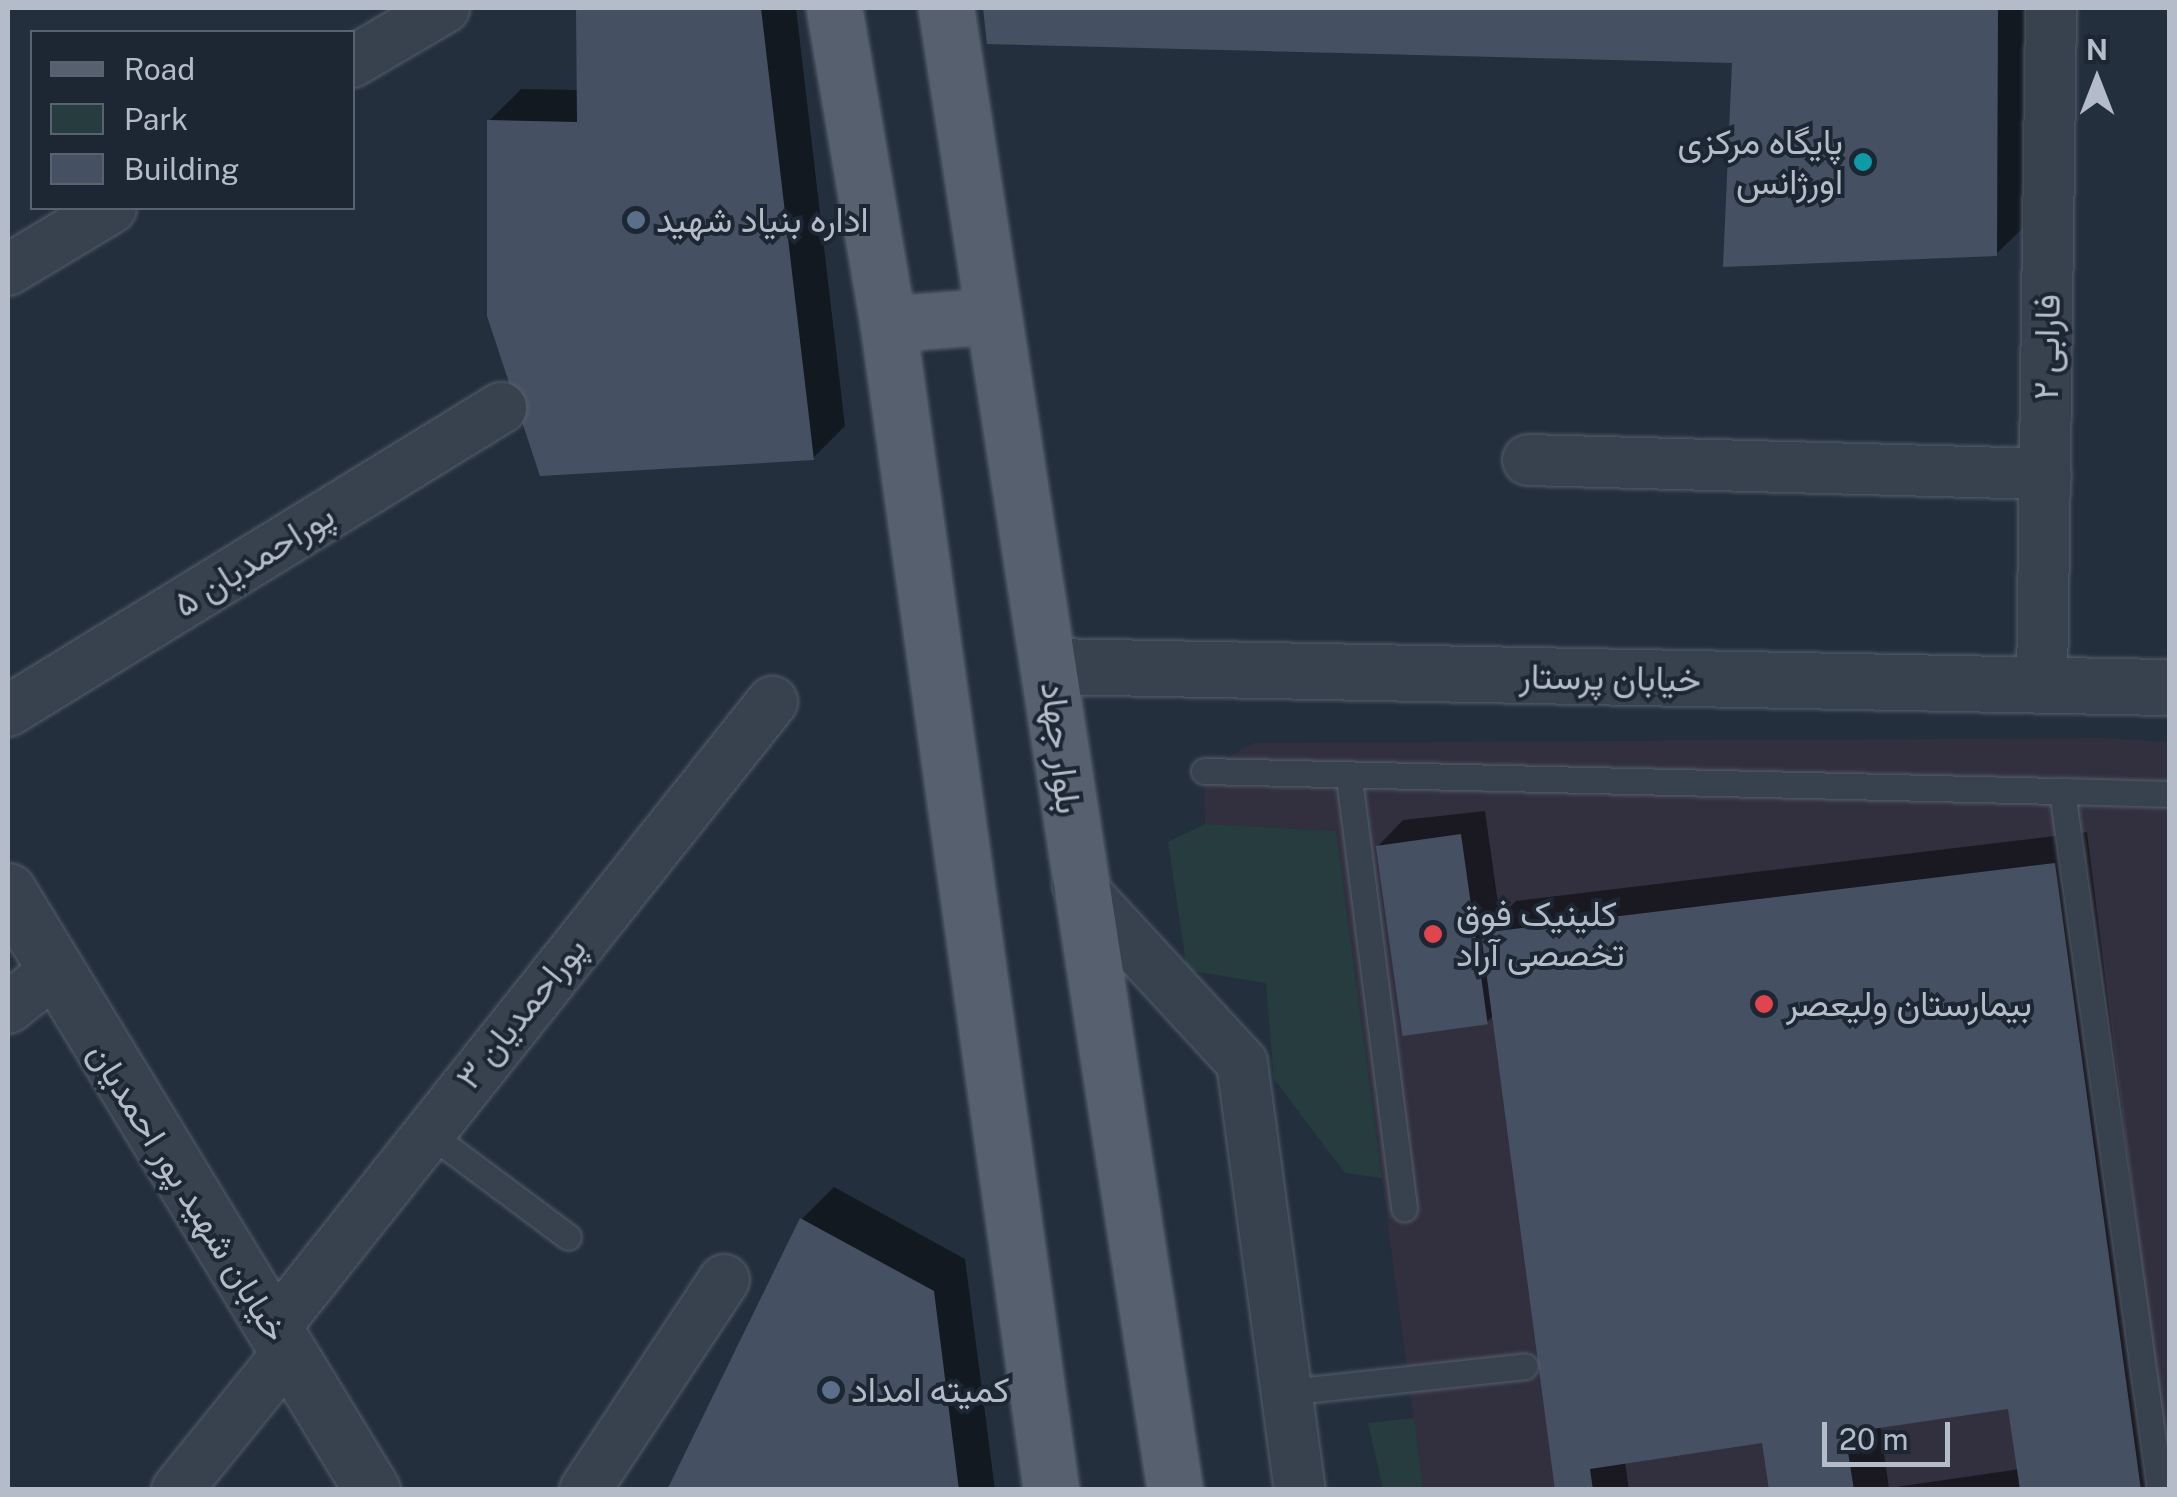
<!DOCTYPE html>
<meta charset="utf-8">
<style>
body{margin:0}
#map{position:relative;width:2177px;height:1497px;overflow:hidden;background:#242f3e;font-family:"Public Sans",Vazirmatn,sans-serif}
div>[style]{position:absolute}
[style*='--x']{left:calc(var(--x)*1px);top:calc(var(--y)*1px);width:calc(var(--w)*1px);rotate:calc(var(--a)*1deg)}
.medical>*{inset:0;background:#32303f}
.green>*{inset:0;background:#263c3f}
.shadow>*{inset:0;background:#0007}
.building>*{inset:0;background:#455162;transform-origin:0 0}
.roads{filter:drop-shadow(0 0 2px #565f6c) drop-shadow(0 0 2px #565f6c)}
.service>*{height:25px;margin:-12.5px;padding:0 12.5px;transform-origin:12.5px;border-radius:12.5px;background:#38414e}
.minor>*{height:50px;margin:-25px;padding:0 25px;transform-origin:25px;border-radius:25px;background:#38414e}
.tertiary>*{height:55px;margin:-27.5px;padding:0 27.5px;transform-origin:27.5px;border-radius:27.5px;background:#38414e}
.primary>*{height:55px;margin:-27.5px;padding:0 27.5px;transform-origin:27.5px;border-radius:27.5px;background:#56606e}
.dots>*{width:28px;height:28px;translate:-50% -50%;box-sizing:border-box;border:5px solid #1d2633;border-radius:50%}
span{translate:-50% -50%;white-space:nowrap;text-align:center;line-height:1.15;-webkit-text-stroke:8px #1d2633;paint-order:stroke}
.poi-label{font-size:35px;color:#b4bcc9}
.right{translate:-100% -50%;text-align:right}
.left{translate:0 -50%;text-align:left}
.street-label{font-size:35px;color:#b4bcc9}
.frame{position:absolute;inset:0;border:10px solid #b4bcc9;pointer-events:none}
.legend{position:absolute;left:30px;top:30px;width:325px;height:180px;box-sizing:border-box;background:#1d2633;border:2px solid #59626f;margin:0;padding:12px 18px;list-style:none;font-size:30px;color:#b4bcc9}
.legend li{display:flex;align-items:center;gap:20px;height:50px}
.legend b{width:50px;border:2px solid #59626f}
.north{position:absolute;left:2047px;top:30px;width:100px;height:100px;-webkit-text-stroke:8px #1d2633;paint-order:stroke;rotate:0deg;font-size:28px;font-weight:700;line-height:40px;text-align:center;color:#b4bcc9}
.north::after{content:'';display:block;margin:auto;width:35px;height:45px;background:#b4bcc9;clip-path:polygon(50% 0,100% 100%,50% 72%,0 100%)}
.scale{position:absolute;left:1822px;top:1422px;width:128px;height:45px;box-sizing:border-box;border:5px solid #b4bcc9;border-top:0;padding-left:12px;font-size:30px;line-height:35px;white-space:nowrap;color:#b4bcc9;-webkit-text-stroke:8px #1d2633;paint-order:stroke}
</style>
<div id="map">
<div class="medical">
<i style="clip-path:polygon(2099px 738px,2169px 742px,2169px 1489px,1423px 1489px,1336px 831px,1205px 824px,1204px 771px,1254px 743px)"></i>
</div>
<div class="green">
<i style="clip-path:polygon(1205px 824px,1336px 831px,1382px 1178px,1345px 1173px,1274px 1079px,1266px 983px,1187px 970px,1168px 842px)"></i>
<i style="clip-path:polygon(1414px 1418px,1423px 1489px,1383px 1489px,1368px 1423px)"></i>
</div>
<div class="shadow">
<i style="clip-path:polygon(579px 8px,796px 8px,845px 426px,813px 458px,489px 121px,521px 89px,579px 90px)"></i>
<i style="clip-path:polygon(986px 8px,2027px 8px,2029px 222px,1996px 254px,1735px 61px,990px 41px)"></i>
<i style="clip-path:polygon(evenodd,1485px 811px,1500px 917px,1516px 901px,2087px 832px,2170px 1490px,1771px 1490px,1764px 1440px,1625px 1461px,1629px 1490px,1558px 1490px,1494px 1015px,1487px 1022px,1379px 845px,1403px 820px,1485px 811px,2011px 1406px,2020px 1469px,1889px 1488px,1880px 1425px,2011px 1406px)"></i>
<i style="clip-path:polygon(834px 1187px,965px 1259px,995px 1490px,670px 1490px,802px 1219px)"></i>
</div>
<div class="building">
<i style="clip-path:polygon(576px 8px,761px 8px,814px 460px,540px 476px,487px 316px,487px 120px,577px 122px)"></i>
<i style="clip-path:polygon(983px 8px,1998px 8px,1997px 256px,1723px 267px,1732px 63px,987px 44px)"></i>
<i style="left:1461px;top:834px;width:192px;height:86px;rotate:82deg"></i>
<i style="clip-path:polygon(2055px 863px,2141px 1490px,2020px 1490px,2008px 1409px,1845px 1433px,1854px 1490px,1769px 1490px,1762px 1443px,1590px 1469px,1593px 1490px,1555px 1490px,1481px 933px)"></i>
<i style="clip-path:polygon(800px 1218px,934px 1291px,959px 1490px,667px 1490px)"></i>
</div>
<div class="roads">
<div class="service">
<i style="--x:1204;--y:771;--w:858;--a:1.34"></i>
<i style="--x:2062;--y:791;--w:706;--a:82.02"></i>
<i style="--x:1349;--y:778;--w:434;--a:82.7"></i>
<i style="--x:2062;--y:791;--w:108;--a:1.6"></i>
<i style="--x:426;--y:1131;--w:177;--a:36.7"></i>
<i style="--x:1287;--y:1392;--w:239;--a:-6.2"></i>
</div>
<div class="minor">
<i style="--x:352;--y:62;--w:107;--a:-30.4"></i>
<i style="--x:8;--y:270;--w:120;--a:-31"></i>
<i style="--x:1528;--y:460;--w:518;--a:1.55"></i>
<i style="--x:2042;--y:687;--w:679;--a:-89.24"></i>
<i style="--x:8;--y:711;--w:579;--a:-31.58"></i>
<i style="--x:1078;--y:885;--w:242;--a:47.3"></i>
<i style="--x:1242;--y:1063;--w:431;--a:82.3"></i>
<i style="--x:8;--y:1008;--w:56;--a:-38.5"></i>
<i style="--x:275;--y:1327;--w:799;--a:-51.51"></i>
<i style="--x:177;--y:1490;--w:175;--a:-51"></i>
<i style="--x:585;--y:1490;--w:252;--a:-56.5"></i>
</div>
<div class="tertiary">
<i style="--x:1051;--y:666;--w:1119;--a:1.08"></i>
<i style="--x:8;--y:891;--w:701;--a:58.71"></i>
</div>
<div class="primary">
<i style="--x:834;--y:8;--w:321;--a:80.3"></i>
<i style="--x:888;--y:324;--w:1177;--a:82.04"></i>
<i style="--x:946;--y:8;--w:1500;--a:81.22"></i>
<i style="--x:888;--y:324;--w:105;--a:-4.4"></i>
</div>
</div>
<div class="dots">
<i style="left:1863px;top:162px;background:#0f9aa8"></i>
<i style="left:636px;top:220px;background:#5c6f8a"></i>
<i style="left:1433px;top:934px;background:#e0444e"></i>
<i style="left:1764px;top:1004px;background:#e0444e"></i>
<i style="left:831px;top:1390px;background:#5c6f8a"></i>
</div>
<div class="poi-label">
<span class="right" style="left:1843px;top:162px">پایگاه مرکزی<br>اورژانس</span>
<span class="left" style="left:656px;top:220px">اداره بنیاد شهید</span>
<span class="left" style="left:1456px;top:934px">کلینیک فوق<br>تخصصی آراد</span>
<span class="left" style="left:1786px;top:1004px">بیمارستان ولیعصر</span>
<span class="left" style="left:851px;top:1390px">کمیته امداد</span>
</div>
<div class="street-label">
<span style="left:2047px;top:347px;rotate:-89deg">فارابی ۲</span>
<span style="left:254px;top:560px;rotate:-32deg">پوراحمدیان ۵</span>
<span style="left:1610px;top:678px;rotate:1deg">خیابان پرستار</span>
<span style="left:1061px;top:748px;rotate:83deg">بلوار جهاد</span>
<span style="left:521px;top:1013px;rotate:-51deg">پوراحمدیان ۳</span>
<span style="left:188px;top:1192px;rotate:58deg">خیابان شهید پور احمدیان</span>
</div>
<div class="frame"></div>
<ul class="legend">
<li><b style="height:12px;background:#56606e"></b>Road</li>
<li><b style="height:28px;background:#263c3f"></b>Park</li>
<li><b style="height:28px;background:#455162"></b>Building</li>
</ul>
<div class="north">N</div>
<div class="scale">20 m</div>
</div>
